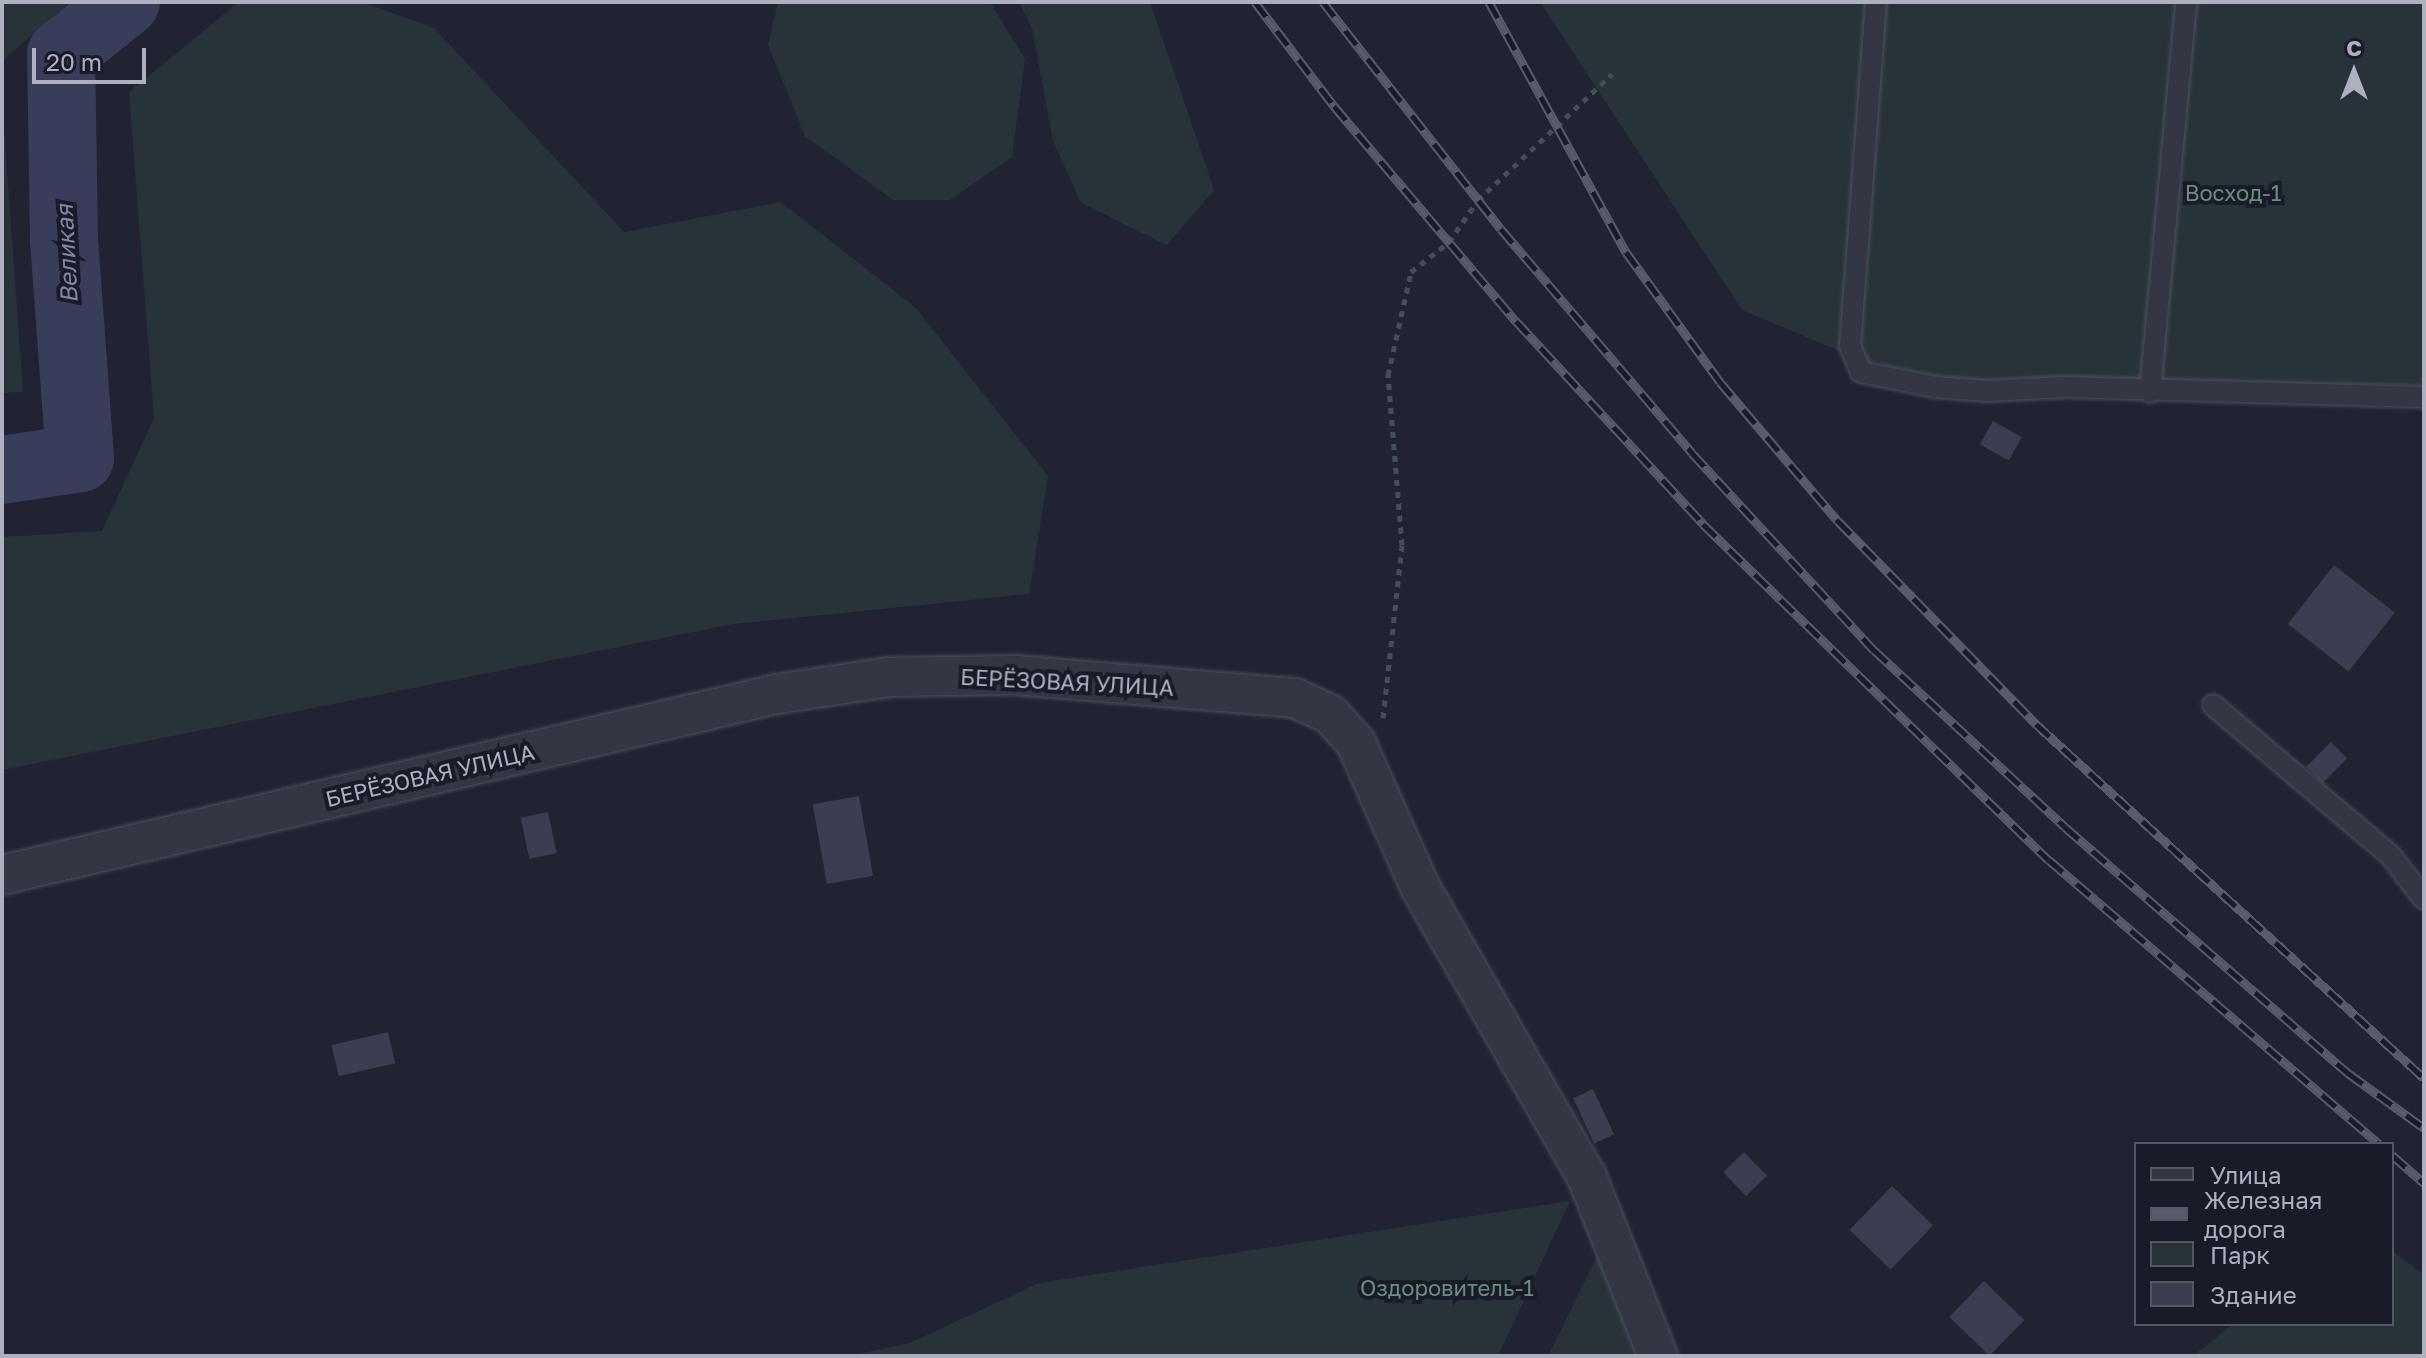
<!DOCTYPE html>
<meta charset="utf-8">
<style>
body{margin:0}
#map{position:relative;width:2426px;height:1358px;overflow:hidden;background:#212332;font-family:"Golos Text",sans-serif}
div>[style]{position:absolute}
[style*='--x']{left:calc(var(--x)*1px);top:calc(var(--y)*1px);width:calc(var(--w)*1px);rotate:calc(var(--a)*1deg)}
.green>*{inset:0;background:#273338}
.river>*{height:68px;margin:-34px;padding:0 34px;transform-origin:34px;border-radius:34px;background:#393c5a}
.building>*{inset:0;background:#3b3d50;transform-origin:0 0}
.path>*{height:5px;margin-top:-2.5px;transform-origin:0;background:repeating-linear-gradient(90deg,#454e55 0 6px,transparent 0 12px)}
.roads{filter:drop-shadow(0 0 2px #4f505e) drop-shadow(0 0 2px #4f505e)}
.lane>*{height:20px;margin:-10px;padding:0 10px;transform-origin:10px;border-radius:10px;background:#343643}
.street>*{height:38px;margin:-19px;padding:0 19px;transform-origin:19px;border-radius:19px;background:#343643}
.rail>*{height:9px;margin-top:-4.5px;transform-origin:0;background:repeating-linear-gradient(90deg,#1a1b28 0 18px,#595b6c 0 36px);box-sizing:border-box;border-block:2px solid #595b6c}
span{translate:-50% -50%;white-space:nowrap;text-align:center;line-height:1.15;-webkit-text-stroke:8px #1a1b28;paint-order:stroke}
.park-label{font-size:22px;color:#6a8d7d}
.street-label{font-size:22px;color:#aeb0c0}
.water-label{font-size:24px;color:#8186aa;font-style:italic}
.frame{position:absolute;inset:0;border:4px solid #aeb0c0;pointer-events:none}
.legend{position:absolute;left:2134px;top:1142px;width:260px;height:184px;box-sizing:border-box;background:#1a1b28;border:2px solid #555765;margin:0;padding:10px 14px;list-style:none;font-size:24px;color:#aeb0c0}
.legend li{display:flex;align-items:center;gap:16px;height:40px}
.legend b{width:40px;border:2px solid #555765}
.north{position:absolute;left:2314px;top:32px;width:80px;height:80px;-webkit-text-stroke:6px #1a1b28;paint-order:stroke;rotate:0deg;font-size:22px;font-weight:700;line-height:32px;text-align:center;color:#aeb0c0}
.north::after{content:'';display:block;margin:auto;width:28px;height:36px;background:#aeb0c0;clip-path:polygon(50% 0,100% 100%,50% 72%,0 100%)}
.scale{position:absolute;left:32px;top:48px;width:114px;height:36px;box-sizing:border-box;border:4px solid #aeb0c0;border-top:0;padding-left:10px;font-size:24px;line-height:28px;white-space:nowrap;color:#aeb0c0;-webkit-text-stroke:6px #1a1b28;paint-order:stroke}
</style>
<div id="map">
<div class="green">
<i style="clip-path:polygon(2px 2px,70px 2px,2px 61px)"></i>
<i style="clip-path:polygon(239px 2px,362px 2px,434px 28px,624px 232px,781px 202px,916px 308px,1048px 476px,1029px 594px,734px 624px,2px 770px,2px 537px,102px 531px,154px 418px,129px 92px)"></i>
<i style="clip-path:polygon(778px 2px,990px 2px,1025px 59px,1012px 157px,950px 200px,893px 200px,805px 136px,768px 45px)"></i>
<i style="clip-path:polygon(1019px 2px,1150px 2px,1214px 190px,1167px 245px,1081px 203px,1053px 141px,1032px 28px)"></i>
<i style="clip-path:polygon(1540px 2px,2424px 2px,2424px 385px,1963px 382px,1861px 360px,1742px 310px)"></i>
<i style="clip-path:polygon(2px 100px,23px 392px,2px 393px)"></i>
<i style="clip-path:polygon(1570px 1201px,1498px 1356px,849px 1356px,910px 1343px,1039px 1283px)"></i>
<i style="clip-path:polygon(2392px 1251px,2424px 1274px,2424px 1356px,2193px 1356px,2233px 1324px,2392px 1324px)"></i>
<i style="clip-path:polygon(1599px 1252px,1639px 1356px,1548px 1356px)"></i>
</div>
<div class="river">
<i style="--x:2;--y:470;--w:79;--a:-8.7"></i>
<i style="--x:80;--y:458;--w:218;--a:-94.2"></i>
<i style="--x:64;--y:241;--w:187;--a:-90.9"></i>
<i style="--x:61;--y:54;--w:83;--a:-38.7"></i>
</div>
<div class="building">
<i style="left:1993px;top:421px;width:33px;height:27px;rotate:29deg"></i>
<i style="left:2334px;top:565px;width:77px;height:75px;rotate:38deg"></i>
<i style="left:2331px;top:742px;width:23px;height:35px;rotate:45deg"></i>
<i style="left:859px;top:796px;width:81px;height:47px;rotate:80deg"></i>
<i style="left:548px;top:812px;width:42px;height:28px;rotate:78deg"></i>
<i style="left:388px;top:1032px;width:32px;height:58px;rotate:77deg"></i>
<i style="left:1593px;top:1089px;width:50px;height:22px;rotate:65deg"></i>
<i style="left:1744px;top:1152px;width:33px;height:29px;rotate:46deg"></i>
<i style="left:1892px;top:1186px;width:57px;height:61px;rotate:44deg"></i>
<i style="left:1984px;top:1281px;width:56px;height:50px;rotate:44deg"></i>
</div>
<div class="path">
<i style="--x:1383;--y:718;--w:174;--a:-83.7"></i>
<i style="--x:1402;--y:545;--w:171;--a:-94.7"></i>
<i style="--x:1388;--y:375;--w:106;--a:-77.4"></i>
<i style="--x:1411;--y:272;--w:48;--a:-38.3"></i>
<i style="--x:1449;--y:242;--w:51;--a:-55.4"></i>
<i style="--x:1478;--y:200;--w:184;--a:-43.2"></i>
</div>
<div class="roads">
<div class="lane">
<i style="--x:1876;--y:2;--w:345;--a:94.3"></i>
<i style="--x:1850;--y:346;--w:28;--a:67"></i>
<i style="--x:1861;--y:372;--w:76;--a:11.5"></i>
<i style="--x:1935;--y:387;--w:53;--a:4.3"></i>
<i style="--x:1988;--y:391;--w:77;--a:-3"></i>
<i style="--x:2065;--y:387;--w:359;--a:1.6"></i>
<i style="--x:2150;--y:392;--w:392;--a:-84.7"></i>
<i style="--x:2213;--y:705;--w:233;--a:40.3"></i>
<i style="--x:2391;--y:856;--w:54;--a:52.5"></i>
</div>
<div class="street">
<i style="--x:2;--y:875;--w:796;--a:-13.15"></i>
<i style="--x:777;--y:694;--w:113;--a:-8.6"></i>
<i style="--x:889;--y:677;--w:126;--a:-0.9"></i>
<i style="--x:1015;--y:675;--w:281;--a:4.7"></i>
<i style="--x:1295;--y:698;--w:40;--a:25"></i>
<i style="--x:1331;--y:715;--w:38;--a:48"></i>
<i style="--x:1356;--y:743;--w:158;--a:66"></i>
<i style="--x:1420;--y:887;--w:335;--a:60.1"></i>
<i style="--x:1587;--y:1177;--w:193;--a:68.4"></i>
</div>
</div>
<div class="rail">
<i style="--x:1255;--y:2;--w:131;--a:52.8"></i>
<i style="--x:1334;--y:106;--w:282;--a:49.8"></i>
<i style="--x:1516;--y:321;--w:276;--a:47.3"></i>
<i style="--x:1703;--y:524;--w:482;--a:44.2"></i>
<i style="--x:2049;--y:860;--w:435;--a:40.7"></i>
<i style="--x:1323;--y:2;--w:288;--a:51.9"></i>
<i style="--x:1501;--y:229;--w:294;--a:49.5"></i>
<i style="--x:1692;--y:453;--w:268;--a:47.3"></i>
<i style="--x:1874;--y:650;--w:260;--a:42.8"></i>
<i style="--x:2065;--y:827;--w:375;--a:41"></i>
<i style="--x:2348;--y:1073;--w:94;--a:35.9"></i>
<i style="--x:1489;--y:2;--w:285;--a:61.3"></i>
<i style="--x:1626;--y:252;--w:160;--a:54.1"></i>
<i style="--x:1720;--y:382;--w:182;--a:49.7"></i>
<i style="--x:1838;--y:521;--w:284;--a:45.7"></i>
<i style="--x:2036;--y:724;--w:525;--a:42.38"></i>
<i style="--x:2392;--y:1155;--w:43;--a:41.2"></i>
</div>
<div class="park-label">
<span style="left:2233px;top:193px">Восход-1</span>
<span style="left:1447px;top:1288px">Оздоровитель-1</span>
</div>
<div class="street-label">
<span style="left:1067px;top:682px;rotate:3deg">БЕРЁЗОВАЯ УЛИЦА</span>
<span style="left:430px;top:775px;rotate:-13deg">БЕРЁЗОВАЯ УЛИЦА</span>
</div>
<div class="water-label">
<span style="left:66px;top:254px;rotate:-93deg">Великая</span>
</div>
<div class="frame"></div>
<ul class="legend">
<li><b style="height:10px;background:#343643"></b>Улица</li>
<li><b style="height:10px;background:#595b6c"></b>Железная дорога</li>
<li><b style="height:22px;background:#273338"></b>Парк</li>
<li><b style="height:22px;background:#3b3d50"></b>Здание</li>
</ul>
<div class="north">С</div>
<div class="scale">20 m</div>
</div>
